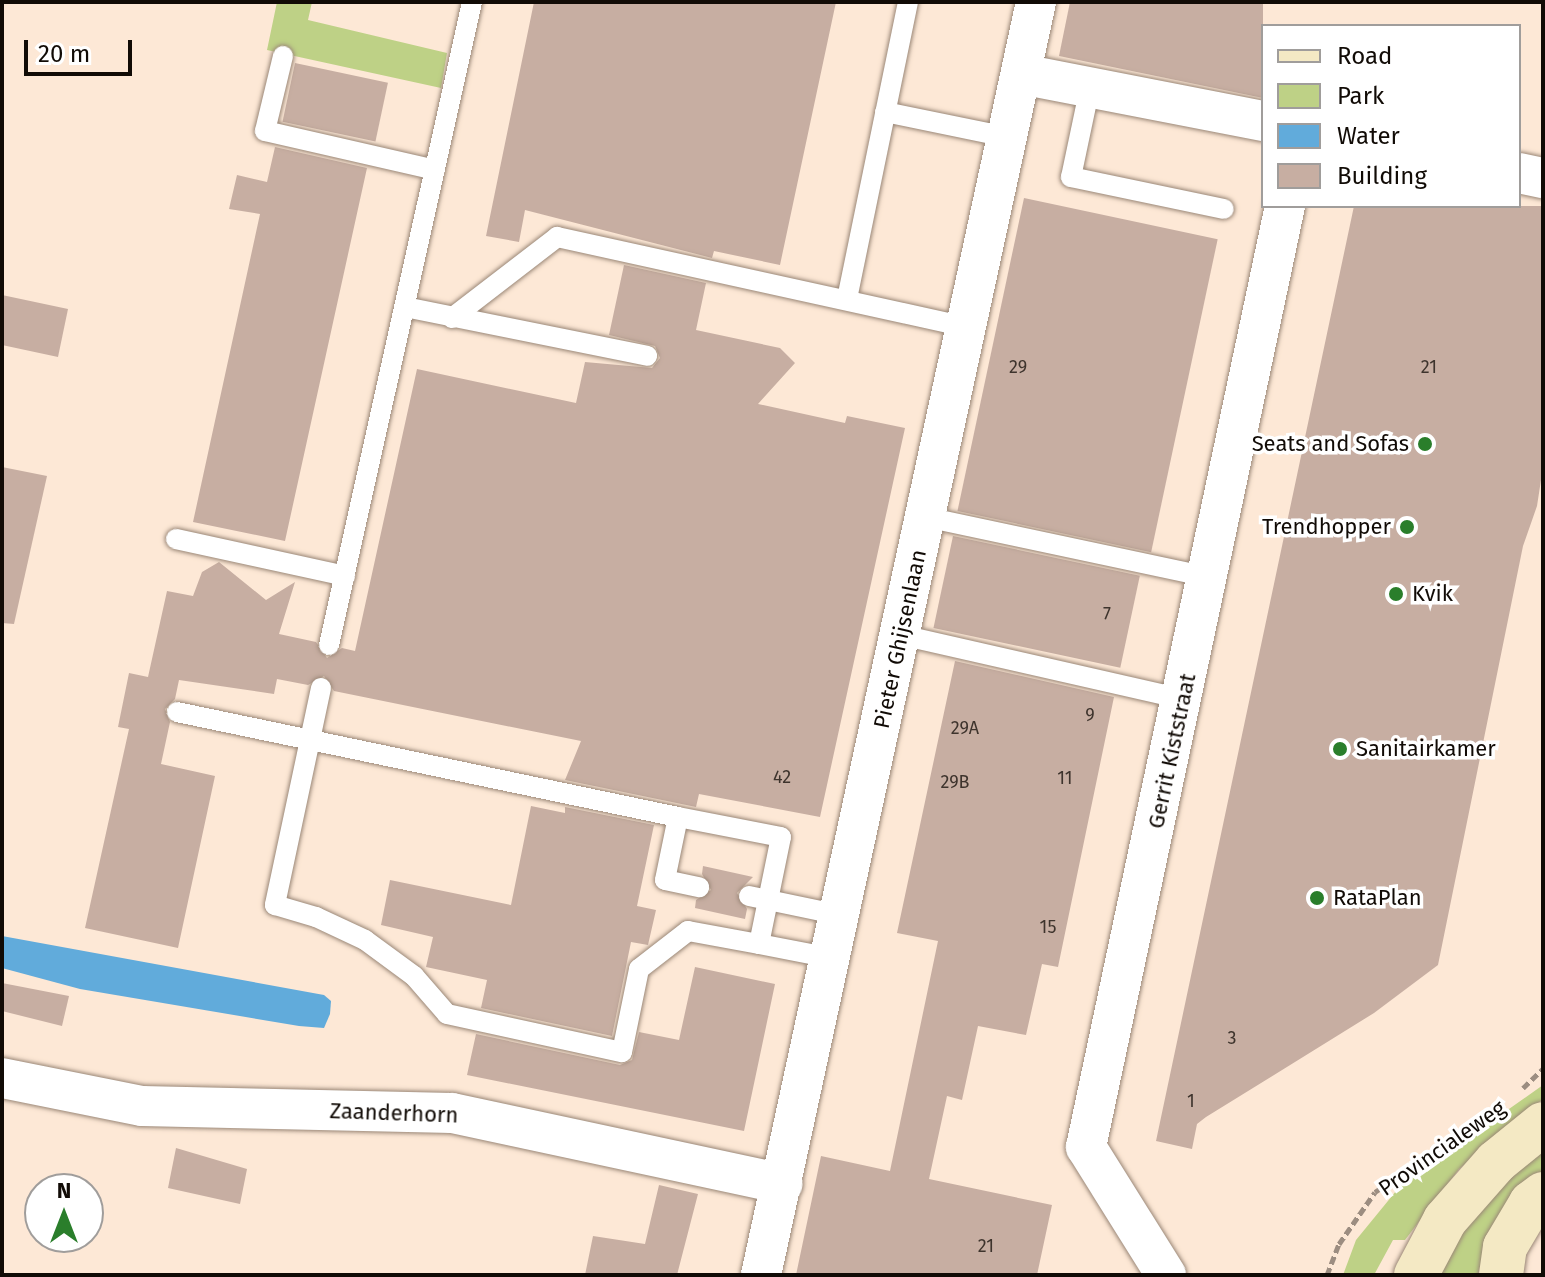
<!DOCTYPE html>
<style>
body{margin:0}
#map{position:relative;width:1545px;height:1277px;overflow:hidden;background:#fde8d6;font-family:"Fira Sans",sans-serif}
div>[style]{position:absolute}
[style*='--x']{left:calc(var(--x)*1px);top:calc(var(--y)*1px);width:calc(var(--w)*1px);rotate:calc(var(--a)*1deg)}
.green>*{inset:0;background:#bed186}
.water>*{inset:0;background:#61abdb}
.building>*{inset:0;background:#c7aea2;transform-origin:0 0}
.path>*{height:5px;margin-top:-2.5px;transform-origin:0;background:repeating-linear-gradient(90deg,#9c8d81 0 8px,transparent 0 12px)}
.roads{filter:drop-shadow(0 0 2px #9a8777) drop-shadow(0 0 2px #9a8777)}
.lane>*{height:20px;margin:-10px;padding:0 10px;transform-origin:10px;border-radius:10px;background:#fff}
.street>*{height:40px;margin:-20px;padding:0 20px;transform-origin:20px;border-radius:20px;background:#fff}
.secondary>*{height:44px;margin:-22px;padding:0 22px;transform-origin:22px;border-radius:22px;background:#f4e9c4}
.dots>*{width:22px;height:22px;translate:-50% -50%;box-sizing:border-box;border:4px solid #fff;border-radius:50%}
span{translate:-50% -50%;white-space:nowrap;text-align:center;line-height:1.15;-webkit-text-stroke:7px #fff;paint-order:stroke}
.number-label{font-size:18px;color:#3e342d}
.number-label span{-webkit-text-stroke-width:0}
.poi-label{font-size:22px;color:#110b06}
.right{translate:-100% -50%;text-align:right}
.left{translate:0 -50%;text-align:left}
.street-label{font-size:22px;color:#110b06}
.frame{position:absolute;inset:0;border:4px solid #110b06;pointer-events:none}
.legend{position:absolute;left:1261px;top:24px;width:260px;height:184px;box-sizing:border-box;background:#fff;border:2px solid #a09d9b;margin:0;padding:10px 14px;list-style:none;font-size:24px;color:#110b06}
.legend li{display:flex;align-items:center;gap:16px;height:40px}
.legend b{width:40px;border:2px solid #a09d9b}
.north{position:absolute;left:24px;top:1173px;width:80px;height:80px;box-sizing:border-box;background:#fff;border:2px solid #a09d9b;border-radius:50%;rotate:0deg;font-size:22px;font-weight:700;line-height:32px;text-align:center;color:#110b06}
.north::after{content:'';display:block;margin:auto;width:28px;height:36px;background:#2a7e2b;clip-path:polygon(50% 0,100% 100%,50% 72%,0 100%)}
.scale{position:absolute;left:24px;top:40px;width:108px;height:36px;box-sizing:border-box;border:4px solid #110b06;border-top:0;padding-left:10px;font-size:24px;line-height:28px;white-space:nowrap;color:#110b06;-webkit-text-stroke:6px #fff;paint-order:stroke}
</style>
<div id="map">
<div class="green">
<i style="clip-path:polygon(277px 2px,312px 2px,308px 20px,447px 53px,441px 88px,267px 50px)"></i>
<i style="clip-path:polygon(1543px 1085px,1543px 1099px,1459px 1169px,1405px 1240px,1393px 1240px,1374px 1275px,1343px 1275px,1356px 1240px,1401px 1185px)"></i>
<i style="clip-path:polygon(1543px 1147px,1543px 1174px,1485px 1247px,1478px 1275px,1432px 1275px,1469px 1220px)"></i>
</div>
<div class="water">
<i style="clip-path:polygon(2px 936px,324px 995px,331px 1001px,330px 1014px,324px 1028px,299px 1026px,80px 989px,2px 968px)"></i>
</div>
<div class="building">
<i style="clip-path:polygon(534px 2px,836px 2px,780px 265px,714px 251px,712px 258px,525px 210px,519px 242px,486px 236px)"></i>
<i style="clip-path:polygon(1070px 2px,1263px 2px,1263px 98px,1059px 56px)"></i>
<i style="left:295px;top:63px;width:95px;height:60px;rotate:12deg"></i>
<i style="clip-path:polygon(275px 147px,367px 168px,285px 541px,193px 522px,260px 214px,229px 209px,237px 175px,267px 182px)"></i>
<i style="left:1024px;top:198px;width:198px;height:320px;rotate:12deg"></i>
<i style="clip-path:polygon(1354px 206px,1543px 206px,1543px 467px,1537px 506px,1523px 546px,1438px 965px,1374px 1013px,1206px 1117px,1197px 1124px,1192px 1149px,1156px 1141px)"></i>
<i style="clip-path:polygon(624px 265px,706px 283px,696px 330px,780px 348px,795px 363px,758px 404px,845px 423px,847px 416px,905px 428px,820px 817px,699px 794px,696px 807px,565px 780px,581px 741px,334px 691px,324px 676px,308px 685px,277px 679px,274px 694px,179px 680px,175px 699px,165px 709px,170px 722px,161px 764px,215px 776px,178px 948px,85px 928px,129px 729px,118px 727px,129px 673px,148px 677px,167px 591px,193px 596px,202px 572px,219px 562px,266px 600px,295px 582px,279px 634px,316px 642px,327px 658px,342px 648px,355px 651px,417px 369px,576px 403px,585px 362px,652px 368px,660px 358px,655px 346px,609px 335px)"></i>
<i style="clip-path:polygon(2px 295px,68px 309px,58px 357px,2px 345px)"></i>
<i style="clip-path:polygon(2px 467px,47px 476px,14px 624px,2px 623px)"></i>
<i style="left:953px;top:536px;width:191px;height:94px;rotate:12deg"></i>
<i style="clip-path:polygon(955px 661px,1114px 697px,1058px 967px,1042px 964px,1026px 1035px,978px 1026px,962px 1100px,947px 1096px,929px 1179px,1052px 1205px,1037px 1275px,796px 1275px,821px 1156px,890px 1171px,938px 941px,897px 933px)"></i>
<i style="clip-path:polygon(531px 806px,565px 813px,565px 807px,654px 825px,637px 906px,656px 910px,648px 945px,631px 942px,612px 1036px,481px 1008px,487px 980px,426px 967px,433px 937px,381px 925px,390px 880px,511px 905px)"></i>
<i style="clip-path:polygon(703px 866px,753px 877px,737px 893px,747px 909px,745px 919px,695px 908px,696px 900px,711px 890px,702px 874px)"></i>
<i style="clip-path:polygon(695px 967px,775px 984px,744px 1131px,467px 1075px,476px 1034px,620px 1065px,632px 1060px,639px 1032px,679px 1040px)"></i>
<i style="clip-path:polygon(2px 983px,69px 996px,62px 1026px,2px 1011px)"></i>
<i style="clip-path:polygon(176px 1148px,247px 1169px,240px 1204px,168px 1188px)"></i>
<i style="clip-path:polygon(659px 1185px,698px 1194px,677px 1275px,585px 1275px,593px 1236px,645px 1244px)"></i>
</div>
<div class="path">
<i style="--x:1523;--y:1088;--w:28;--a:-44"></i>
<i style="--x:1327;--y:1275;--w:33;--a:-69"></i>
<i style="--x:1339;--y:1244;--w:63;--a:-55.3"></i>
<i style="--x:1375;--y:1192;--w:115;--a:-34.4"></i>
</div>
<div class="roads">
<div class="lane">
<i style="--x:283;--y:56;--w:77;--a:103.5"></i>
<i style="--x:265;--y:131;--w:174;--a:12.9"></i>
<i style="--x:1090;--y:87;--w:92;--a:101.9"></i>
<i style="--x:1071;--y:177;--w:156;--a:11.8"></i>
<i style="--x:885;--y:112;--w:125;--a:11.6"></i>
<i style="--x:847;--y:299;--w:303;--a:-78.4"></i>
<i style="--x:405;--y:307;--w:247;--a:11.4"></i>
<i style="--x:452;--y:318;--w:133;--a:-37.6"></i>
<i style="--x:557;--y:237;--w:419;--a:12.4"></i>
<i style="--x:926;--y:517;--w:288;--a:12"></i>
<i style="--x:176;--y:539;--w:173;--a:12.3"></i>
<i style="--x:901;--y:635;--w:289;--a:12.8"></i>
<i style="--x:329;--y:645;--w:659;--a:-77.46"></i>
<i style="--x:321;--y:688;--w:222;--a:102"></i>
<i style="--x:275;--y:905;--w:43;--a:16.3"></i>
<i style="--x:316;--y:917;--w:54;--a:25.1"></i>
<i style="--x:365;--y:940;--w:61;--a:36.3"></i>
<i style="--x:414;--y:976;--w:50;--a:49"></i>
<i style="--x:447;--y:1014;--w:179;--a:12.3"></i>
<i style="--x:622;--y:1052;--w:85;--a:-78.4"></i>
<i style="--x:639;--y:969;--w:62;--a:-37.8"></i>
<i style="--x:688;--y:931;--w:72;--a:10.4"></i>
<i style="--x:759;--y:944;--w:109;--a:-78.4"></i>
<i style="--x:781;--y:837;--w:105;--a:-169"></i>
<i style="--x:177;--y:712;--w:512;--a:11.84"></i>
<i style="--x:678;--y:817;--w:64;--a:101.7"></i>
<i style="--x:665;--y:880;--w:35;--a:12"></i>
<i style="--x:749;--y:896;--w:93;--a:11.8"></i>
<i style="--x:759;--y:944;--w:73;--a:11"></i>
</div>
<div class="street">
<i style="--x:1021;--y:74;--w:247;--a:11"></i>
<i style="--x:1519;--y:173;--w:25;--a:12"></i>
<i style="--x:2;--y:1078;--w:143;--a:11.3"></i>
<i style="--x:142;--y:1106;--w:310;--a:1.3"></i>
<i style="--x:452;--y:1113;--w:338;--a:12.1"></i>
<i style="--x:761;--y:1275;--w:1302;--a:-77.81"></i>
<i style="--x:1166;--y:1275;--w:151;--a:-122"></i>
<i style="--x:1086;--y:1147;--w:962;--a:-78.06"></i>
</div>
<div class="secondary">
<i style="--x:1416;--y:1275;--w:62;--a:-62.2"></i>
<i style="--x:1445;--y:1220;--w:77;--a:-48.7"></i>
<i style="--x:1496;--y:1162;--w:60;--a:-39"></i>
<i style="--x:1501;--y:1275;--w:28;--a:-82"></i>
<i style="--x:1505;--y:1247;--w:51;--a:-59.4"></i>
<i style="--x:1531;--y:1203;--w:15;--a:-37"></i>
</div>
</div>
<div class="dots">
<i style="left:1425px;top:444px;background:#2a7e2b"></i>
<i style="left:1407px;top:527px;background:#2a7e2b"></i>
<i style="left:1396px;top:594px;background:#2a7e2b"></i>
<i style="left:1340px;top:749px;background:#2a7e2b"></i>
<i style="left:1317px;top:898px;background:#2a7e2b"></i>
</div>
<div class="number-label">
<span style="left:1018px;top:367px">29</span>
<span style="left:1429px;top:367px">21</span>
<span style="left:1107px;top:614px">7</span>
<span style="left:1090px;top:715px">9</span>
<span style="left:965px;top:728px">29A</span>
<span style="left:782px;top:777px">42</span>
<span style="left:1065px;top:778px">11</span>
<span style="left:955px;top:782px">29B</span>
<span style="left:1048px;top:927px">15</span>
<span style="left:1232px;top:1038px">3</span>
<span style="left:1191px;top:1101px">1</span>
<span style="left:986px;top:1246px">21</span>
</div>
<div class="poi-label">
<span class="right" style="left:1409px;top:444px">Seats and Sofas</span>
<span class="right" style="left:1391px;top:527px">Trendhopper</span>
<span class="left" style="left:1412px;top:594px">Kvik</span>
<span class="left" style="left:1356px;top:749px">Sanitairkamer</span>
<span class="left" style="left:1333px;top:898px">RataPlan</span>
</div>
<div class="street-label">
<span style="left:900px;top:639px;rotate:-78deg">Pieter Ghijsenlaan</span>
<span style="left:1172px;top:751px;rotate:-78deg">Gerrit Kiststraat</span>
<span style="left:394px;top:1113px;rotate:2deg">Zaanderhorn</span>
<span style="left:1442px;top:1148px;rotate:-35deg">Provincialeweg</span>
</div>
<div class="frame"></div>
<ul class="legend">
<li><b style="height:10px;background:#f4e9c4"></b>Road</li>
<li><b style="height:22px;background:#bed186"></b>Park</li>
<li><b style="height:22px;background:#61abdb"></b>Water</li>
<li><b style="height:22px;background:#c7aea2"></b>Building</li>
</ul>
<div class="north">N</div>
<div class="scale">20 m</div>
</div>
